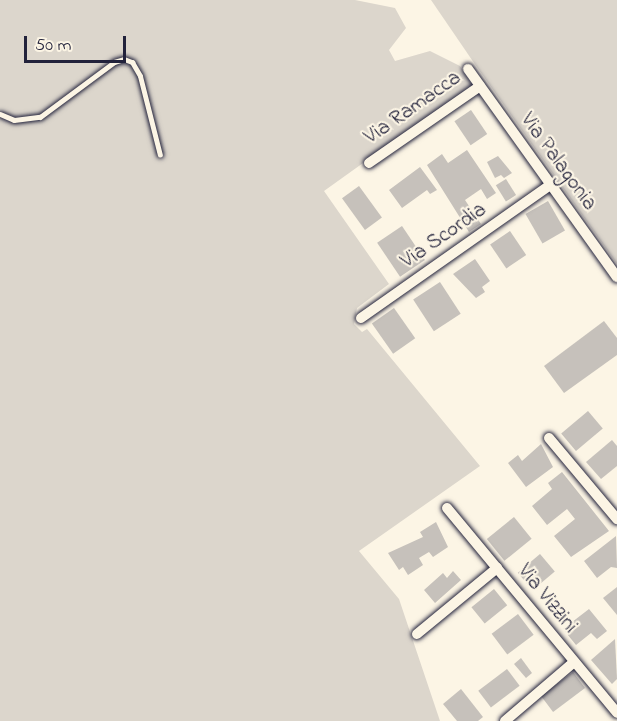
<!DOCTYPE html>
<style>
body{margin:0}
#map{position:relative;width:617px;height:721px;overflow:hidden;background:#fcf5e5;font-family:"Indie Flower",sans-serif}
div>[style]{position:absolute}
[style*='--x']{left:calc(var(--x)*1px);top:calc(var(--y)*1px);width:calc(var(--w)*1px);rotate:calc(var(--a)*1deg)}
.green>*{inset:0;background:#dcd6cc}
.building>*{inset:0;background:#c6c1bb;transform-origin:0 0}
.roads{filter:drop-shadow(0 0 2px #22223b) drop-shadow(0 0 2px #22223b)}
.lane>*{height:5px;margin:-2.5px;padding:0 2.5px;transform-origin:2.5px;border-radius:2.5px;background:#fcf5e5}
.street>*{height:10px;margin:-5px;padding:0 5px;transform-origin:5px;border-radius:5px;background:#fcf5e5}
span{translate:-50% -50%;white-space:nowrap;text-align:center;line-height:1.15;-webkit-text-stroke:4.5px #fcf5e5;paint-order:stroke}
.street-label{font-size:21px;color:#22223b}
.scale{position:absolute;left:24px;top:36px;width:102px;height:27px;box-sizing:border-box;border:3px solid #22223b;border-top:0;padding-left:8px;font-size:18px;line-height:21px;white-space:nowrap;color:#22223b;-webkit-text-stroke:4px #fcf5e5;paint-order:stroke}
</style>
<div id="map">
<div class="green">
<i style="clip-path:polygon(0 0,355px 0,395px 8px,406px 28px,389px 50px,395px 61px,430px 51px,460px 66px,472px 85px,324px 191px,389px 284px,357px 308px,354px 324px,362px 332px,367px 329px,480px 466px,359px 551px,399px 599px,440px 721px,0 721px)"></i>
<i style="clip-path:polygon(431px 0,617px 0,617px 264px,472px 60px)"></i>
</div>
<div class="building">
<i style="left:471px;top:110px;width:29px;height:20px;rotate:56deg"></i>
<i style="clip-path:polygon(467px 150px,496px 193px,487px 199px,481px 189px,465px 200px,481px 224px,469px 232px,427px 165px,442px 154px,448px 163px)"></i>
<i style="clip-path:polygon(498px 156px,512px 173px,504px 178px,501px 175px,495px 178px,487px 162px)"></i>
<i style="clip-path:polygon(420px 167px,437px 190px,430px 194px,427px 190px,402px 208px,389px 190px)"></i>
<i style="left:506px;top:179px;width:19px;height:12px;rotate:58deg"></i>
<i style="left:359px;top:186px;width:39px;height:21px;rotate:54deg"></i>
<i style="left:548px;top:201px;width:34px;height:26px;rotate:60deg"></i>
<i style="left:402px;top:226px;width:41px;height:30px;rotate:56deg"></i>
<i style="left:510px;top:231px;width:29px;height:24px;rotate:56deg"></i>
<i style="clip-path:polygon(475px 259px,490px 281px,482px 287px,485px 292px,476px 298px,453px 274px)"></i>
<i style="left:440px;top:282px;width:38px;height:32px;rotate:57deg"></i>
<i style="left:394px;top:308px;width:37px;height:27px;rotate:55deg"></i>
<i style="clip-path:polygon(604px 321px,617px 338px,617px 355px,564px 393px,544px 366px)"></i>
<i style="left:588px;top:411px;width:23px;height:35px;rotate:50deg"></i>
<i style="clip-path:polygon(612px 440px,617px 446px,617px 466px,601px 479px,586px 462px)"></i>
<i style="clip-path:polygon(541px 444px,553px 467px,526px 487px,508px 463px,518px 455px,522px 461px)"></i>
<i style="clip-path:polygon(562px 472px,609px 531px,571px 557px,554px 536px,575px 519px,567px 509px,547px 525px,532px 506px,552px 489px,548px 483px)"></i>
<i style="left:514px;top:517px;width:28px;height:35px;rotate:51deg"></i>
<i style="clip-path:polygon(436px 522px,448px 547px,433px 557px,429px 552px,419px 558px,423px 565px,408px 575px,403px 567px,399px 570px,388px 553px,423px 537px,420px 532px)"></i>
<i style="clip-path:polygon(616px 536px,617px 568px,611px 567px,597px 578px,584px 561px)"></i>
<i style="left:540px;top:554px;width:23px;height:29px;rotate:50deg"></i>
<i style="clip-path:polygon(453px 571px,461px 580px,435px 603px,424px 590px,443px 573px,447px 578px)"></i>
<i style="clip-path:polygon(617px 587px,617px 615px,603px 598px)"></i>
<i style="left:494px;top:589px;width:21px;height:29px;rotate:51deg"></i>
<i style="clip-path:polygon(589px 609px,607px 631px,597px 639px,591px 633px,576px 645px,563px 629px)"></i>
<i style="left:518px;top:614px;width:26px;height:33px;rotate:53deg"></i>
<i style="clip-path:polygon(615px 639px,617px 679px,612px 684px,591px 660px)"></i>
<i style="clip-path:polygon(521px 658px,532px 673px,526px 678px,514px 664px)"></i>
<i style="left:507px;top:669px;width:21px;height:36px;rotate:53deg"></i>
<i style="left:573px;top:672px;width:20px;height:40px;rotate:53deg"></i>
<i style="clip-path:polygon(461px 689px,483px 717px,478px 721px,457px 721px,443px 704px)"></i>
</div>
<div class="roads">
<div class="lane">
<i style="--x:0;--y:114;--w:15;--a:23"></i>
<i style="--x:14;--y:120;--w:26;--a:-7"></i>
<i style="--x:40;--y:117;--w:92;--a:-36.6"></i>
<i style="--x:114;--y:62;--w:10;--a:-17"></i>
<i style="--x:124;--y:59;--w:9;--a:21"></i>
<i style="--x:132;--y:62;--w:16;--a:60"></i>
<i style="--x:140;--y:76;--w:81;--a:75.8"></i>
</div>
<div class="street">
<i style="--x:468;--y:69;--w:256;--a:54.4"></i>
<i style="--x:369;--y:163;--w:135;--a:-34.7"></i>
<i style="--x:361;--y:318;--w:231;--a:-35.1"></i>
<i style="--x:549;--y:438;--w:106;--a:50"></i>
<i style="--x:447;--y:508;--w:266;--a:50.3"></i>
<i style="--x:417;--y:634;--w:104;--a:-39.5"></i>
<i style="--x:505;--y:721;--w:91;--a:-40.5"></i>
</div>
</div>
<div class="street-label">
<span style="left:413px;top:108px;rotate:-35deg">Via Ramacca</span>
<span style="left:558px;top:162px;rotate:54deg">Via Palagonia</span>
<span style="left:444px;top:236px;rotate:-35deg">Via Scordia</span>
<span style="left:547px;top:599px;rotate:51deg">Via Vizzini</span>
</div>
<div class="scale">50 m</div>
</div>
